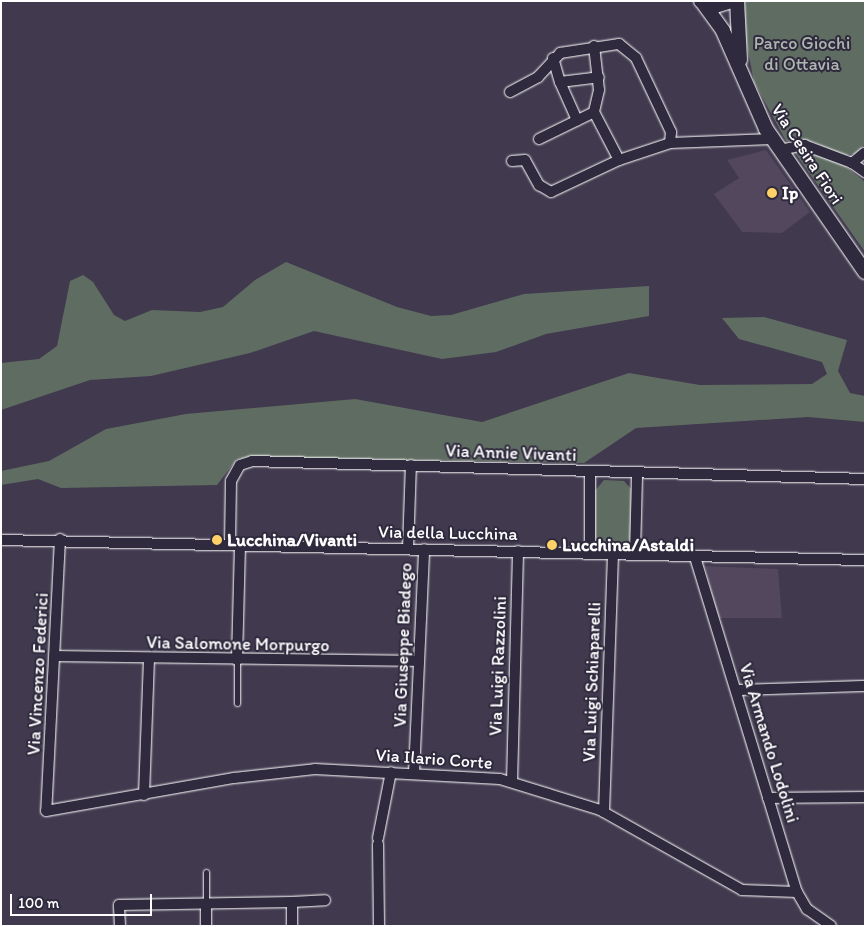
<!DOCTYPE html>
<style>
body{margin:0}
#map{position:relative;width:866px;height:927px;overflow:hidden;background:#41394e;font-family:Itim,sans-serif}
div>[style]{position:absolute}
[style*='--x']{left:calc(var(--x)*1px);top:calc(var(--y)*1px);width:calc(var(--w)*1px);rotate:calc(var(--a)*1deg)}
.built>*{inset:0;background:#52475d}
.green>*{inset:0;background:#5f6c62}
.roads{filter:drop-shadow(0 0 1px #fff) drop-shadow(0 0 1px #fff)}
.lane>*{height:5px;margin:-2.5px;padding:0 2.5px;transform-origin:2.5px;border-radius:2.5px;background:#2f2a3d}
.street>*{height:10px;margin:-5px;padding:0 5px;transform-origin:5px;border-radius:5px;background:#2f2a3d}
.secondary>*{height:14px;margin:-7px;padding:0 7px;transform-origin:7px;border-radius:7px;background:#2f2a3d}
.dots>*{width:14px;height:14px;translate:-50% -50%;box-sizing:border-box;border:2px solid #2f2a3d;border-radius:50%}
span{translate:-50% -50%;white-space:nowrap;text-align:center;line-height:1.15;-webkit-text-stroke:4px #2f2a3d;paint-order:stroke}
.park-label{font-size:18px;color:#afb6b0}
.street-label{font-size:18px;color:#fff}
.poi-label{font-size:18px;color:#fff;font-weight:700}
.left{translate:0 -50%;text-align:left}
.frame{position:absolute;inset:0;border:2px solid #fff;pointer-events:none}
.scale{position:absolute;left:10px;top:894px;width:142px;height:22px;box-sizing:border-box;border:2px solid #fff;border-top:0;padding-left:6px;font-size:15px;line-height:18px;white-space:nowrap;color:#fff;-webkit-text-stroke:4px #2f2a3d;paint-order:stroke}
</style>
<div id="map">
<div class="built">
<i style="clip-path:polygon(766px 150px,810px 212px,782px 233px,742px 232px,714px 194px,739px 178px,727px 160px)"></i>
<i style="clip-path:polygon(705px 566px,778px 569px,782px 618px,718px 618px)"></i>
</div>
<div class="green">
<i style="clip-path:polygon(745px 1px,865px 1px,865px 144px,856px 154px,843px 155px,813px 142px,786px 141px,754px 82px,745px 36px)"></i>
<i style="clip-path:polygon(793px 150px,816px 152px,844px 165px,865px 182px,865px 252px)"></i>
<i style="clip-path:polygon(286px 262px,397px 307px,431px 316px,451px 315px,524px 294px,649px 286px,649px 316px,546px 334px,496px 352px,442px 359px,314px 331px,250px 353px,151px 376px,90px 380px,1px 410px,1px 363px,39px 359px,57px 346px,70px 281px,83px 275px,93px 282px,114px 315px,125px 321px,152px 310px,200px 312px,223px 307px,255px 280px)"></i>
<i style="clip-path:polygon(764px 317px,847px 340px,838px 371px,850px 393px,865px 396px,865px 422px,808px 417px,636px 428px,584px 463px,249px 457px,237px 459px,217px 485px,61px 488px,38px 479px,1px 485px,1px 471px,49px 461px,106px 429px,186px 414px,355px 399px,482px 422px,629px 373px,700px 385px,812px 384px,827px 374px,822px 362px,739px 339px,722px 318px)"></i>
<i style="clip-path:polygon(604px 480px,624px 481px,633px 491px,630px 539px,622px 545px,601px 544px,594px 537px,594px 492px)"></i>
</div>
<div class="roads">
<div class="lane">
<i style="--x:237;--y:703;--w:43;--a:-90"></i>
<i style="--x:206;--y:872;--w:31;--a:90"></i>
</div>
<div class="street">
<i style="--x:594;--y:46;--w:44;--a:83.5"></i>
<i style="--x:599;--y:90;--w:23;--a:103"></i>
<i style="--x:553;--y:58;--w:25;--a:74"></i>
<i style="--x:560;--y:82;--w:39;--a:-7"></i>
<i style="--x:560;--y:82;--w:42;--a:65.9"></i>
<i style="--x:510;--y:92;--w:32;--a:-28"></i>
<i style="--x:538;--y:77;--w:33;--a:-47"></i>
<i style="--x:560;--y:53;--w:60;--a:-8.7"></i>
<i style="--x:619;--y:44;--w:22;--a:39"></i>
<i style="--x:636;--y:58;--w:82;--a:64.7"></i>
<i style="--x:671;--y:132;--w:11;--a:95"></i>
<i style="--x:539;--y:139;--w:61;--a:-26.1"></i>
<i style="--x:594;--y:112;--w:54;--a:62.5"></i>
<i style="--x:780;--y:150;--w:25;--a:-12"></i>
<i style="--x:804;--y:145;--w:51;--a:20.6"></i>
<i style="--x:864;--y:153;--w:16;--a:140"></i>
<i style="--x:852;--y:163;--w:16;--a:35"></i>
<i style="--x:512;--y:161;--w:13;--a:-4"></i>
<i style="--x:525;--y:160;--w:29;--a:61"></i>
<i style="--x:539;--y:185;--w:14;--a:30"></i>
<i style="--x:551;--y:192;--w:75;--a:-25.2"></i>
<i style="--x:619;--y:160;--w:54;--a:-18.4"></i>
<i style="--x:670;--y:143;--w:102;--a:-2.2"></i>
<i style="--x:60;--y:539;--w:272;--a:92.9"></i>
<i style="--x:46;--y:811;--w:191;--a:-10"></i>
<i style="--x:234;--y:778;--w:81;--a:-6.3"></i>
<i style="--x:315;--y:769;--w:185;--a:3.1"></i>
<i style="--x:500;--y:779;--w:105;--a:17.2"></i>
<i style="--x:600;--y:810;--w:163;--a:29.4"></i>
<i style="--x:742;--y:890;--w:55;--a:2.1"></i>
<i style="--x:1;--y:540;--w:864;--a:1.33"></i>
<i style="--x:230;--y:544;--w:63;--a:-89.1"></i>
<i style="--x:231;--y:481;--w:18;--a:-61"></i>
<i style="--x:240;--y:465;--w:13;--a:-18"></i>
<i style="--x:252;--y:461;--w:613;--a:1.68"></i>
<i style="--x:408;--y:549;--w:84;--a:-88"></i>
<i style="--x:590;--y:553;--w:80;--a:-90"></i>
<i style="--x:635;--y:553;--w:79;--a:-88.5"></i>
<i style="--x:695;--y:557;--w:350;--a:73.1"></i>
<i style="--x:797;--y:892;--w:20;--a:60"></i>
<i style="--x:807;--y:909;--w:29;--a:35"></i>
<i style="--x:57;--y:656;--w:362;--a:0.8"></i>
<i style="--x:237;--y:660;--w:115;--a:-88.5"></i>
<i style="--x:736;--y:690;--w:129;--a:-1.8"></i>
<i style="--x:414;--y:773;--w:224;--a:-87.4"></i>
<i style="--x:512;--y:782;--w:231;--a:-88.5"></i>
<i style="--x:144;--y:795;--w:136;--a:-87.9"></i>
<i style="--x:768;--y:798;--w:97;--a:-0.6"></i>
<i style="--x:604;--y:812;--w:259;--a:-88"></i>
<i style="--x:378;--y:838;--w:67;--a:-78.9"></i>
<i style="--x:378;--y:844;--w:82;--a:89.3"></i>
<i style="--x:292;--y:902;--w:33;--a:-3"></i>
<i style="--x:206;--y:904;--w:22;--a:90"></i>
<i style="--x:120;--y:926;--w:21;--a:-93"></i>
<i style="--x:119;--y:905;--w:173;--a:-1"></i>
<i style="--x:292;--y:902;--w:24;--a:90"></i>
</div>
<div class="secondary">
<i style="--x:701;--y:1;--w:15;--a:20"></i>
<i style="--x:715;--y:6;--w:17;--a:-17"></i>
<i style="--x:737;--y:1;--w:59;--a:87.1"></i>
<i style="--x:703;--y:3;--w:34;--a:54"></i>
<i style="--x:723;--y:31;--w:107;--a:66.3"></i>
<i style="--x:766;--y:129;--w:174;--a:55.3"></i>
</div>
</div>
<div class="dots">
<i style="left:772px;top:193px;background:#ffd166"></i>
<i style="left:217px;top:540px;background:#ffd166"></i>
<i style="left:552px;top:545px;background:#ffd166"></i>
</div>
<div class="park-label">
<span style="left:802px;top:54px">Parco Giochi<br>di Ottavia</span>
</div>
<div class="street-label">
<span style="left:807px;top:154px;rotate:57deg">Via Cesira Fiori</span>
<span style="left:511px;top:453px;rotate:2deg">Via Annie Vivanti</span>
<span style="left:448px;top:533px;rotate:1deg">Via della Lucchina</span>
<span style="left:238px;top:644px;rotate:1deg">Via Salomone Morpurgo</span>
<span style="left:403px;top:645px;rotate:-88deg">Via Giuseppe Biadego</span>
<span style="left:498px;top:666px;rotate:-88deg">Via Luigi Razzolini</span>
<span style="left:38px;top:674px;rotate:-87deg">Via Vincenzo Federici</span>
<span style="left:592px;top:682px;rotate:-88deg">Via Luigi Schiaparelli</span>
<span style="left:769px;top:743px;rotate:73deg">Via Armando Lodolini</span>
<span style="left:434px;top:759px;rotate:4deg">Via Ilario Corte</span>
</div>
<div class="poi-label">
<span class="left" style="left:782px;top:193px">Ip</span>
<span class="left" style="left:227px;top:540px">Lucchina/Vivanti</span>
<span class="left" style="left:562px;top:545px">Lucchina/Astaldi</span>
</div>
<div class="frame"></div>
<div class="scale">100 m</div>
</div>
